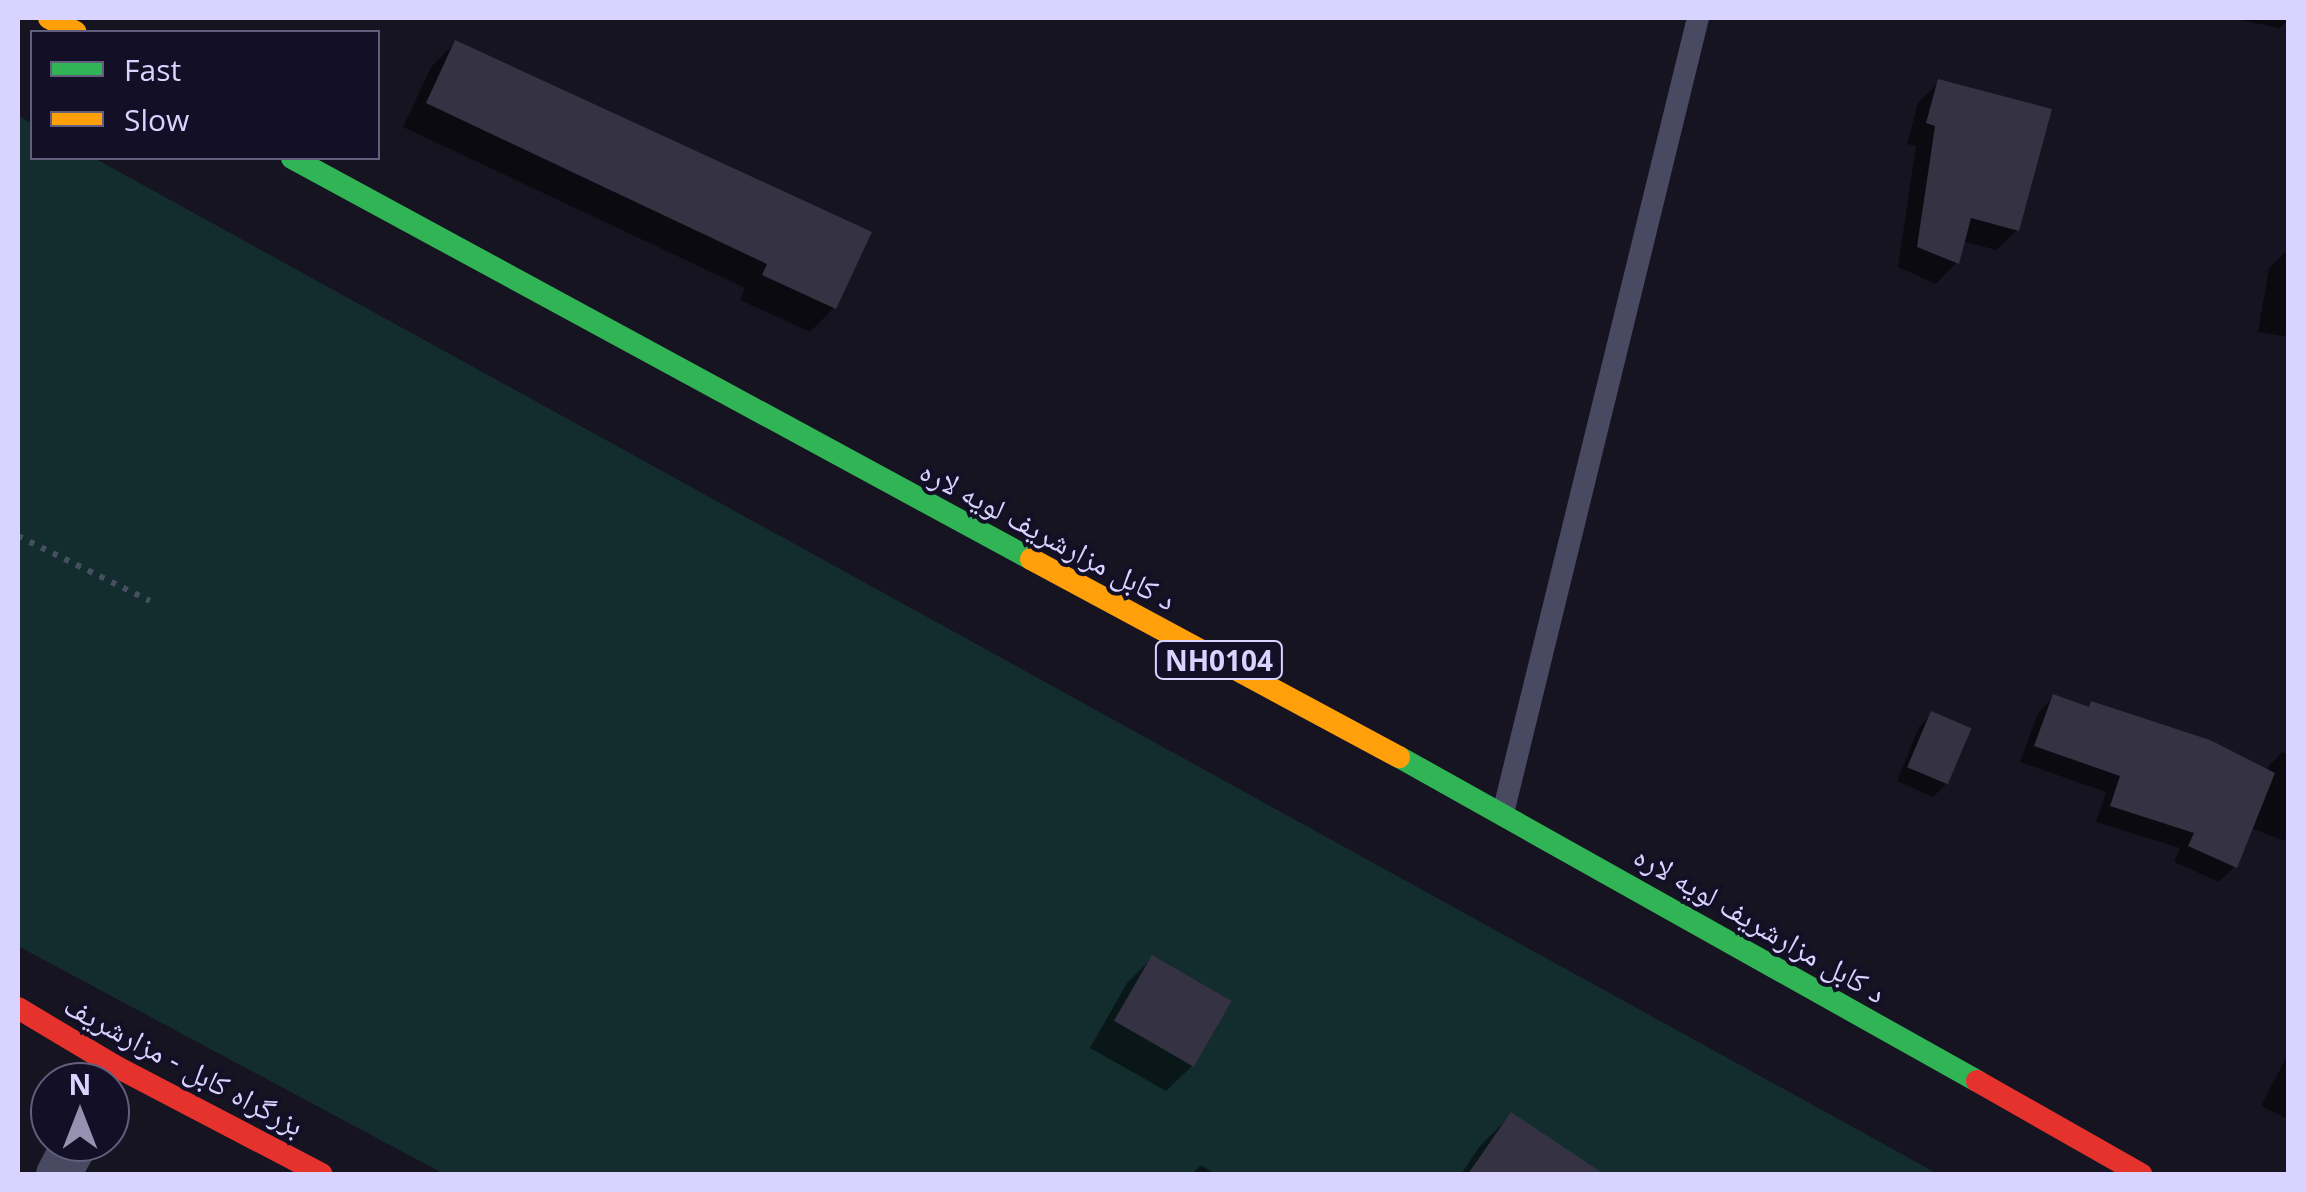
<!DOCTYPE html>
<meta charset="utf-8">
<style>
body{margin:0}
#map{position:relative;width:2306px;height:1192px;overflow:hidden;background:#161421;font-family:"Open Sans","Noto Naskh Arabic",sans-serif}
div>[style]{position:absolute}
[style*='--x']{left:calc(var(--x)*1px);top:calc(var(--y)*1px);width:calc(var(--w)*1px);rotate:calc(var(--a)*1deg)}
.green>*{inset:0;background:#132c2d}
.shadow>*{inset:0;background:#0007}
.building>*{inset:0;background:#343243;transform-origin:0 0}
.path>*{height:6px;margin-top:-3px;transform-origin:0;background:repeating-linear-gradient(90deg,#44505f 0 5px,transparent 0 13px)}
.lane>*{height:22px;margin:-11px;padding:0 11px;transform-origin:11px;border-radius:11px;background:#4a4962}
.street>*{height:45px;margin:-22.5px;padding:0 22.5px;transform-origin:22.5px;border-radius:22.5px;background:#4a4962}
.fast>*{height:22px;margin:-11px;padding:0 11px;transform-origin:11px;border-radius:11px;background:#30b455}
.slow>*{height:22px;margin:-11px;padding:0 11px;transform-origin:11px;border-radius:11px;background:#ff9f0a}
.jam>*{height:22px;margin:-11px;padding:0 11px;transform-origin:11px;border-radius:11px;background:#e5322d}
span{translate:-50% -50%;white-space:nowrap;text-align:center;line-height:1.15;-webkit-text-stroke:8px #130f26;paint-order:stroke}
.shield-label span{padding:2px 8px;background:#130f26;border:2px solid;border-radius:8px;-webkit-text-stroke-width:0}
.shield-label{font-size:28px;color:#d9d4ff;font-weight:700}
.street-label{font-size:30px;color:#d9d4ff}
.frame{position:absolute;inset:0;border:20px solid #d9d4ff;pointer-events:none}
.legend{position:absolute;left:30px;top:30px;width:350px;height:130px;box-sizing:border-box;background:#130f26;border:2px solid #625e7d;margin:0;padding:12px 18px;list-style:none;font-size:30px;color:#d9d4ff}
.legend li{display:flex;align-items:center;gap:20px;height:50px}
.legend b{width:50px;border:2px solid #625e7d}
.north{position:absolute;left:30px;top:1062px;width:100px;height:100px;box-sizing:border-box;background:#130f26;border:2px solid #625e7d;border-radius:50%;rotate:0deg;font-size:28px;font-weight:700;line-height:40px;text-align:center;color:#d9d4ff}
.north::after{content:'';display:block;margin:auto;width:35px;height:45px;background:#9591b1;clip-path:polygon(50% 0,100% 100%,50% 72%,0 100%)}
</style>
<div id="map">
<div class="green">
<i style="clip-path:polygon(18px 115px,32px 124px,32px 158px,94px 158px,1938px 1174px,444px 1174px,18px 946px)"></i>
</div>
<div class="shadow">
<i style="clip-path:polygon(2230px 18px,2288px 18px,2288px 20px,2280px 28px)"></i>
<i style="clip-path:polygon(455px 43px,834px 308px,810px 332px,740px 300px,745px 288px,403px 127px,431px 67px)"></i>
<i style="clip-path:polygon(1939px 82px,2017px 230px,1996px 250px,1962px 241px,1956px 263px,1936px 284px,1898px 267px,1916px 146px,1907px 144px,1918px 103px)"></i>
<i style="clip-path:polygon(2288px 249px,2288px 337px,2258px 332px,2269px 268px)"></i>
<i style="clip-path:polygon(2053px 697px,2087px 709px,2092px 704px,2265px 770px,2282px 752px,2288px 754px,2288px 842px,2250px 828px,2235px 866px,2219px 882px,2174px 862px,2180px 848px,2096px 822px,2106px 792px,2020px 762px,2038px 713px)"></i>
<i style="clip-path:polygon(1932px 714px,1946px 784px,1933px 797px,1897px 781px,1919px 727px)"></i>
<i style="clip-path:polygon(1152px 958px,1192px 1066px,1166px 1091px,1090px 1048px,1127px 983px)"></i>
<i style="clip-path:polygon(2288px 1054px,2288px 1119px,2261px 1106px)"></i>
<i style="clip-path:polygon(1511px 1115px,1599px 1174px,1461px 1174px,1480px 1146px)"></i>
<i style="clip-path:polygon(1201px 1165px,1215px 1174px,1192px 1174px)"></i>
</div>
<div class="building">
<i style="clip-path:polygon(455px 40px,872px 232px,836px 309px,762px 275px,767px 264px,426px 103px)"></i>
<i style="clip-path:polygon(1938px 79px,2052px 109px,2019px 231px,1971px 218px,1959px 264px,1917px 247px,1935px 126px,1926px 123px)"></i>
<i style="clip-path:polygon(2053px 694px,2089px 707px,2091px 701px,2210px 740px,2275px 773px,2237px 868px,2188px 846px,2194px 833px,2110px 806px,2120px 776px,2034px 746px)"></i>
<i style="left:1931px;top:711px;width:44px;height:61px;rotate:23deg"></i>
<i style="left:1152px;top:955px;width:92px;height:76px;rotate:30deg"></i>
<i style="clip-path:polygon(1511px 1112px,1604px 1174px,1468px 1174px)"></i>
</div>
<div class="path">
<i style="--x:18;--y:536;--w:147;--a:26.2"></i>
</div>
<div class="lane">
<i style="--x:1503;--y:813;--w:819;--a:-76.22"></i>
</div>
<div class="street">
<i style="--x:58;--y:1174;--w:36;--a:-62"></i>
</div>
<div class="fast">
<i style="--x:292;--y:158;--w:841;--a:28.49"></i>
<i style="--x:1399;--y:757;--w:663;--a:29.27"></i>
</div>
<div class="slow">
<i style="--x:49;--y:18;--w:30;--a:28"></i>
<i style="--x:1031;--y:559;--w:418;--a:28.3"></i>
</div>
<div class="jam">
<i style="--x:18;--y:1008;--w:113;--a:30.9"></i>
<i style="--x:115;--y:1066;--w:233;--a:27.6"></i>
<i style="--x:1977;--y:1081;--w:189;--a:29.6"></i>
</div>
<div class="shield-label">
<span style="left:1219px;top:660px">NH0104</span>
</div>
<div class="street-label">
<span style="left:1048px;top:535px;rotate:28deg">د کابل مزارشریف لویه لاره</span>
<span style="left:1760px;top:924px;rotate:30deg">د کابل مزارشریف لویه لاره</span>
<span style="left:184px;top:1065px;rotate:28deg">بزرگراه کابل - مزارشریف</span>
</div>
<div class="frame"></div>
<ul class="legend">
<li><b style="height:12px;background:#30b455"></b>Fast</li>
<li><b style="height:12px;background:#ff9f0a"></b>Slow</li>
</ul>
<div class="north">N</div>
</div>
